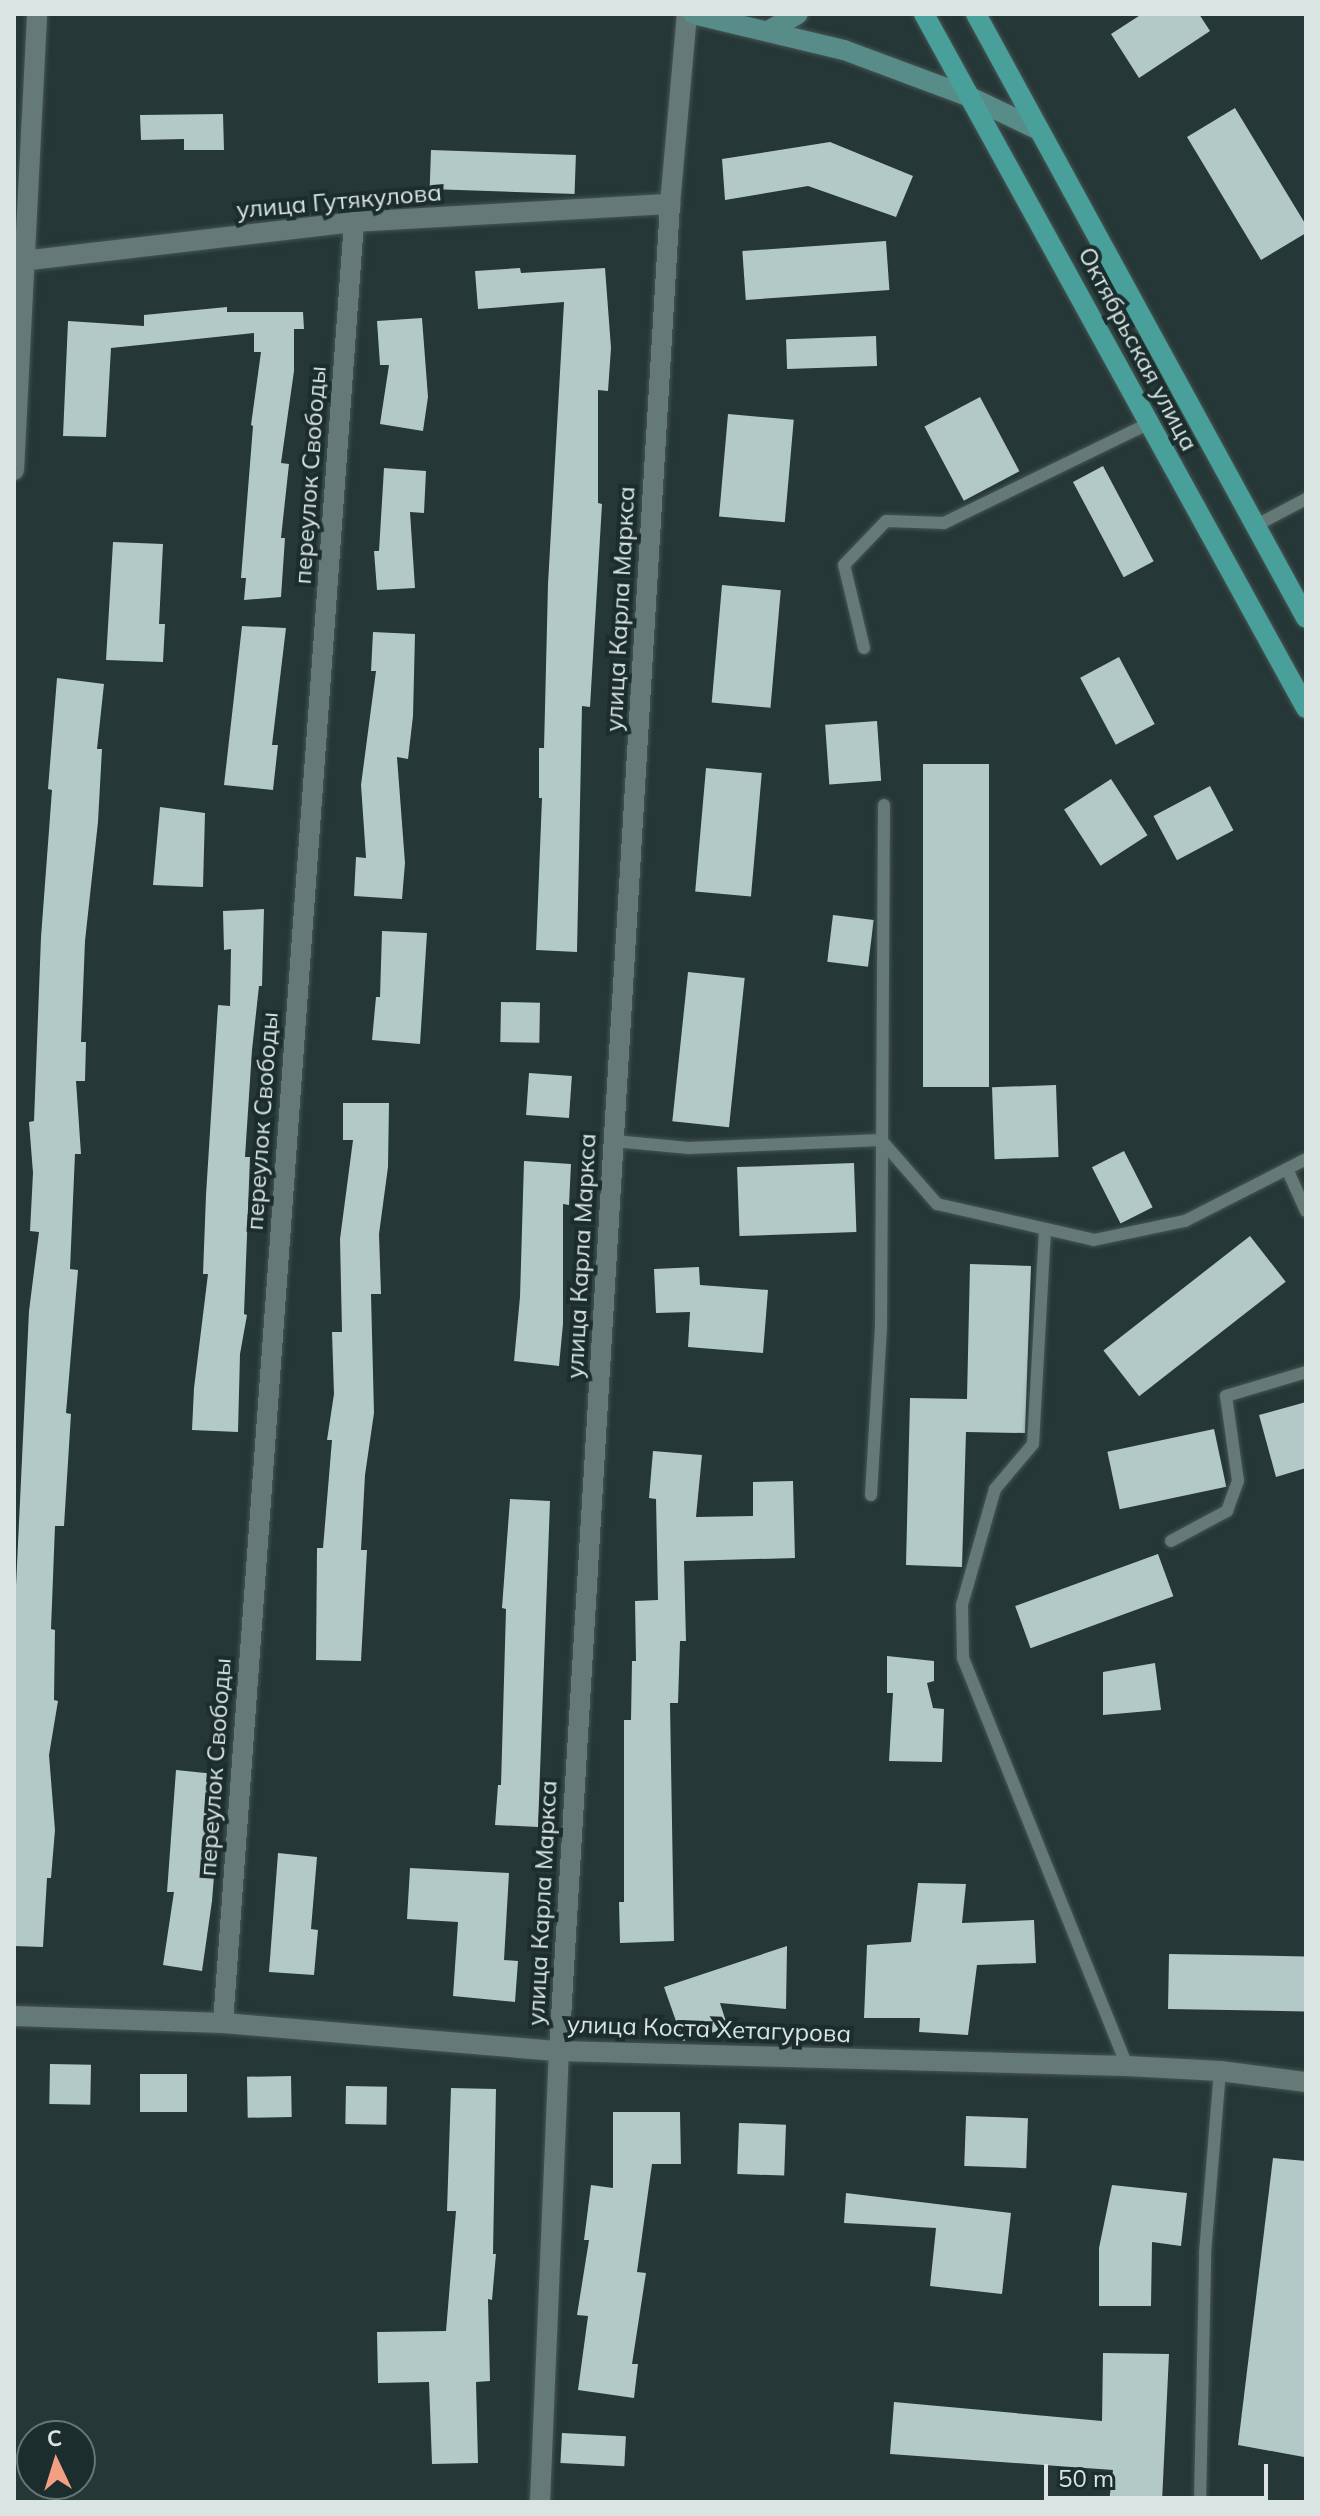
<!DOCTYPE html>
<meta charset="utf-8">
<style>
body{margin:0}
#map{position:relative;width:1320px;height:2516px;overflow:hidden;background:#253736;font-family:Mulish,sans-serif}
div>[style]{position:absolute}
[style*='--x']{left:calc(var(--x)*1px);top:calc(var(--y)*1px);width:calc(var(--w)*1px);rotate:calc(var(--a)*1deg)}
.building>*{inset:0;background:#b3c9c7;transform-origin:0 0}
.roads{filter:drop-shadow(0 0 2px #465554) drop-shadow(0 0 2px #465554)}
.lane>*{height:12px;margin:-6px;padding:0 6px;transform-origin:6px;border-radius:6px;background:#657977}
.street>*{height:20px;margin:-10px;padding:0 10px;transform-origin:10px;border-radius:10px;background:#657977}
.secondary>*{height:20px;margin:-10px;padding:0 10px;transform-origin:10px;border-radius:10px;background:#578c88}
.primary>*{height:20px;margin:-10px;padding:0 10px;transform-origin:10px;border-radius:10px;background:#499f9a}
span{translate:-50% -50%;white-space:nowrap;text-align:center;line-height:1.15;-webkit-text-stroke:8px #1b2d2c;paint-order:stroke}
.street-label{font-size:24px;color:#d9e4e3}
.frame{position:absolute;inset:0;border:16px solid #d9e4e3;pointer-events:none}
.north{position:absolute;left:16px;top:2420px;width:80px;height:80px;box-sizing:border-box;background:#1b2d2c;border:2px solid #677675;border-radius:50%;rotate:356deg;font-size:22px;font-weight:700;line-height:32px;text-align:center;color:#d9e4e3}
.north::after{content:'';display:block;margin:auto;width:28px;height:36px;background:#f39f83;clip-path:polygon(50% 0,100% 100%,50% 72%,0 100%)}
.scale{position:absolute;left:1044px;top:2464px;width:224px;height:36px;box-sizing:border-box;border:4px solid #d9e4e3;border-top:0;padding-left:10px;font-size:24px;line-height:28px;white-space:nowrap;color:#d9e4e3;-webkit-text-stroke:6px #1b2d2c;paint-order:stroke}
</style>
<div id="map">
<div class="building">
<i style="clip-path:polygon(1142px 14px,1199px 14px,1210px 31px,1139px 78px,1111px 34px)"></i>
<i style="clip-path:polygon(1235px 108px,1306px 225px,1306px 233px,1261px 260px,1187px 137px)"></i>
<i style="clip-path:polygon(223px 114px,224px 150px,184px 150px,184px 139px,141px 140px,140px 115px)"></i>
<i style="clip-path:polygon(830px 142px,913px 176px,896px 217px,808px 186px,725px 200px,722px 159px)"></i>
<i style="left:431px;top:150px;width:145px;height:39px;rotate:2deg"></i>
<i style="left:886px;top:241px;width:49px;height:144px;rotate:86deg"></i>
<i style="clip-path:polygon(520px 268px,521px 273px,605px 268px,611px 348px,608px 391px,598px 390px,598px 503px,602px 504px,590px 707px,582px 706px,577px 952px,536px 950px,542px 798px,539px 798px,539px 748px,544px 748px,548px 584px,564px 302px,478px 309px,475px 271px)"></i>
<i style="clip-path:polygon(227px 307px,227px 312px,303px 312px,304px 329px,294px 329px,294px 371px,281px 463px,289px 464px,281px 538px,285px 538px,281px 597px,244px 600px,246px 578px,241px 578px,253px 426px,251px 425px,261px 352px,254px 352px,254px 333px,111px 348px,106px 437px,63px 436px,68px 321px,144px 326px,144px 315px)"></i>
<i style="clip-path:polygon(422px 318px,428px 397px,423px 431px,380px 424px,389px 365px,380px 365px,377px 321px)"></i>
<i style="left:876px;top:336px;width:30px;height:90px;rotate:88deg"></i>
<i style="left:980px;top:397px;width:84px;height:63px;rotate:62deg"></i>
<i style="left:728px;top:414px;width:66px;height:103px;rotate:5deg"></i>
<i style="left:1103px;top:466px;width:108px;height:34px;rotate:62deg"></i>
<i style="clip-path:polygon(384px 468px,426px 471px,424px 513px,410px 512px,415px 588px,377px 590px,374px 551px,379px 551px)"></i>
<i style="clip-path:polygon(113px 542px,163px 544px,159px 624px,165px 624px,163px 662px,106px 660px)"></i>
<i style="left:722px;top:585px;width:59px;height:118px;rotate:5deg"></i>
<i style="clip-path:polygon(242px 626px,286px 628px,272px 745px,278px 745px,273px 790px,224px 785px)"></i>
<i style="clip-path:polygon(373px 632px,415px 634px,413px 716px,408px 759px,397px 757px,405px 863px,402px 899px,354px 896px,356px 857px,366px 858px,361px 785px,376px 671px,371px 671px)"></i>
<i style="left:1119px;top:657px;width:76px;height:44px;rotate:62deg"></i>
<i style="clip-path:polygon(57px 678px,104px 684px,97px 749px,102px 749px,98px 822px,85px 941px,81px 1042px,86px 1042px,85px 1081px,76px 1081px,81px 1154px,75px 1154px,70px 1269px,78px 1270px,66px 1413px,71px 1414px,64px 1526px,55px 1526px,51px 1629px,55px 1630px,54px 1700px,58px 1701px,49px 1755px,55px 1830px,51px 1878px,47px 1878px,43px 1947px,14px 1946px,14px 1628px,29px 1311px,39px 1232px,30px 1231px,33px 1173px,29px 1122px,34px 1121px,41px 937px,52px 790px,48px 789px)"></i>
<i style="left:877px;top:721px;width:60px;height:52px;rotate:86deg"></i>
<i style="left:923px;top:764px;width:66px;height:323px"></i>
<i style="left:706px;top:768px;width:56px;height:124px;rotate:5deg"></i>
<i style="left:1111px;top:779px;width:67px;height:56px;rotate:57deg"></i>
<i style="left:1210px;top:786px;width:50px;height:64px;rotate:62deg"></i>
<i style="clip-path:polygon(160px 807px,205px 813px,203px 887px,153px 885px)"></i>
<i style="clip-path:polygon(264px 909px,262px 986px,259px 986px,252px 1050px,245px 1157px,250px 1157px,244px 1314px,247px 1315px,240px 1354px,238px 1432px,192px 1430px,194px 1388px,208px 1274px,203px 1274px,206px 1195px,218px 1005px,230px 1006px,231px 949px,224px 950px,223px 911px)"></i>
<i style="left:833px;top:915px;width:41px;height:47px;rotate:7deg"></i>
<i style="clip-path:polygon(382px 931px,427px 933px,420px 1044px,372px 1040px,376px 997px,380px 997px)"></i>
<i style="left:688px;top:972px;width:57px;height:150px;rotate:6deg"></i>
<i style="left:501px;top:1002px;width:39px;height:40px;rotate:1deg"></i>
<i style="left:529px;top:1073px;width:43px;height:42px;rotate:4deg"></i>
<i style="left:1056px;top:1085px;width:72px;height:64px;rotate:88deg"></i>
<i style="clip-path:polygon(343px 1103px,389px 1103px,388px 1167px,379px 1234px,381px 1294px,371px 1294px,374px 1413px,365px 1475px,361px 1550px,367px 1550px,361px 1661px,316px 1660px,317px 1548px,323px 1548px,332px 1440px,327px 1440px,334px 1394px,332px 1332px,342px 1332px,340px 1239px,353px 1140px,343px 1140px)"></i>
<i style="left:1124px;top:1151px;width:63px;height:36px;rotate:63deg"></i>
<i style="clip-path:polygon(524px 1161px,571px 1164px,569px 1205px,563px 1204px,563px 1324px,559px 1366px,514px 1361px,520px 1297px)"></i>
<i style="left:854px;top:1163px;width:69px;height:117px;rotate:88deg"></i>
<i style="left:1250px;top:1236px;width:58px;height:186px;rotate:52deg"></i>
<i style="clip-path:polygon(970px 1264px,1031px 1266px,1025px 1433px,966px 1432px,962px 1567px,906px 1565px,910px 1398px,967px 1399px)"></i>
<i style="clip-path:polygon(699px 1267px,700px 1285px,768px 1290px,763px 1353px,688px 1347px,690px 1312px,656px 1313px,654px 1269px)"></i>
<i style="clip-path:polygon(1306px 1402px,1306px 1468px,1276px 1477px,1259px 1415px)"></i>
<i style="left:1214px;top:1429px;width:59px;height:109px;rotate:78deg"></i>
<i style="clip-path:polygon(653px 1451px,702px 1455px,696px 1517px,753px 1516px,753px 1482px,793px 1481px,795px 1558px,684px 1561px,686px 1641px,680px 1641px,678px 1703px,670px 1703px,674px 1941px,620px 1943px,619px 1902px,624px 1902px,624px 1720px,631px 1720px,632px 1661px,636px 1661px,635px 1601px,658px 1600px,656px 1499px,649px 1498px)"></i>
<i style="clip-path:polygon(510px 1499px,550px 1501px,538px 1827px,495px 1825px,498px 1785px,501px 1785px,506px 1609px,502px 1608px)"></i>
<i style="left:1158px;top:1554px;width:45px;height:152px;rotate:70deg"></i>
<i style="clip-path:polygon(887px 1656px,934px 1661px,934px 1681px,927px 1683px,933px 1708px,944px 1709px,942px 1762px,889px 1761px,893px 1693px,887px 1693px)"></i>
<i style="clip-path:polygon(1155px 1663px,1161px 1710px,1103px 1715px,1103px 1672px)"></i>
<i style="clip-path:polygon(176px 1770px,215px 1774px,208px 1851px,216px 1851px,212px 1901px,202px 1971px,163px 1965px,174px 1892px,167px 1892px)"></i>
<i style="clip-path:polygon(278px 1853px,317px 1857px,311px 1929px,318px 1930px,314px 1975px,269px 1972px)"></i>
<i style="clip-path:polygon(410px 1868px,509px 1873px,504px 1960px,518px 1961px,515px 2002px,453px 1996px,458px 1922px,407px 1919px)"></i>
<i style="clip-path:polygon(918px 1883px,966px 1884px,962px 1923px,1034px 1920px,1036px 1963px,977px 1965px,968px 2035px,919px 2032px,920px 2018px,864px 2018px,867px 1945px,911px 1942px)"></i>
<i style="clip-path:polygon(787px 1946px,786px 2009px,720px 2003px,728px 2028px,683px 2041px,664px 1987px)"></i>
<i style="left:1169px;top:1954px;width:137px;height:55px;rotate:1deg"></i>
<i style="left:50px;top:2064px;width:41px;height:40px;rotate:1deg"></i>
<i style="left:140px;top:2074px;width:47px;height:38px"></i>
<i style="left:291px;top:2076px;width:41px;height:44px;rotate:89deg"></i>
<i style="left:346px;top:2086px;width:41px;height:38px;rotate:1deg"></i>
<i style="clip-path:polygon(451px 2088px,496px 2089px,493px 2254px,496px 2254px,492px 2300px,488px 2299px,490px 2381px,476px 2382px,478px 2463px,432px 2464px,429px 2382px,378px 2383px,377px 2332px,446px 2331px,456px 2211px,447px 2211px)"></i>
<i style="clip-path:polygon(613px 2112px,680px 2112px,681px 2164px,652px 2164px,637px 2272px,646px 2273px,632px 2364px,638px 2364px,634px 2398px,578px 2390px,588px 2316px,577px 2315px,589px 2240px,584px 2240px,591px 2185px,613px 2188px)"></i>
<i style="left:966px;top:2116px;width:62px;height:50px;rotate:2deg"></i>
<i style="left:739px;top:2123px;width:47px;height:51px;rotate:2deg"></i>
<i style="clip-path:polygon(1273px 2158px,1306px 2161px,1304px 2457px,1238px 2445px)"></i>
<i style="clip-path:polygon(1112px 2185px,1187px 2193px,1181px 2246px,1152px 2242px,1151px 2306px,1099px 2306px,1099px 2248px)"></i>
<i style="clip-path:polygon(846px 2193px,1011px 2213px,1002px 2294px,930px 2286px,936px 2228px,844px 2223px)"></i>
<i style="clip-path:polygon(1103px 2353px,1169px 2354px,1162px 2502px,1109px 2502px,1113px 2470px,890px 2454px,894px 2402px,1102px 2421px)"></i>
<i style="left:562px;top:2433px;width:64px;height:30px;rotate:3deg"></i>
</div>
<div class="roads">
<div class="lane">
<i style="--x:1255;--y:526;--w:58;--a:-27.9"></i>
<i style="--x:864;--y:648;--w:85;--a:-103.5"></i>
<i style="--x:844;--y:565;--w:61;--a:-46.3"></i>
<i style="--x:886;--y:521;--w:58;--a:2"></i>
<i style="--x:944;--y:523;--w:227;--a:-25.9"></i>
<i style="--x:614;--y:1141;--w:75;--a:5.3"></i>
<i style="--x:689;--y:1148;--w:192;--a:-2.4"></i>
<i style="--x:881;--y:1140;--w:85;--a:48.8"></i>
<i style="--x:937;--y:1204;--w:161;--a:12.9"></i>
<i style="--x:1094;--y:1240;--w:93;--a:-11.8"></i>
<i style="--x:1185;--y:1221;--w:136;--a:-27.1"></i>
<i style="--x:1287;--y:1169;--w:46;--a:65.7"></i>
<i style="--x:1045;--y:1230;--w:214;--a:93.2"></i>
<i style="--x:1033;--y:1444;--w:59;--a:130.2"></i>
<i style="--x:995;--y:1489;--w:121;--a:105.9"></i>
<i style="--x:962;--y:1605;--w:53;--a:88.9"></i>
<i style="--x:963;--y:1658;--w:440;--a:68.1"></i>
<i style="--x:871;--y:1495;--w:169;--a:-86.6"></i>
<i style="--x:881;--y:1326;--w:521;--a:-89.67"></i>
<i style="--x:1171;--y:1541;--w:64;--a:-28.2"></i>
<i style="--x:1227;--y:1511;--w:32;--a:-70"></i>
<i style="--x:1238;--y:1481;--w:86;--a:-98"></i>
<i style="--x:1226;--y:1396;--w:84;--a:-16.7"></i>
<i style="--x:1200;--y:2502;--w:249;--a:-88.8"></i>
<i style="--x:1205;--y:2253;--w:183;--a:-85.3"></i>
</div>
<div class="street">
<i style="--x:14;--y:262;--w:342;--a:-6.7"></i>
<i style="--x:354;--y:222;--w:317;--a:-3.3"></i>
<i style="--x:14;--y:470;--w:457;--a:-87.1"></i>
<i style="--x:14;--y:2016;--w:209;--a:1.9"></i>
<i style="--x:223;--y:2023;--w:337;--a:4.8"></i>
<i style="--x:559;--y:2051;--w:568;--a:1.51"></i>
<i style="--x:1127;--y:2066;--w:93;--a:3.1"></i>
<i style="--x:1220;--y:2071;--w:87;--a:7.3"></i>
<i style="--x:223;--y:2023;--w:1806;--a:-85.84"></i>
<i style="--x:540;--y:2502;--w:451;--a:-87.6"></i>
<i style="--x:559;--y:2051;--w:1850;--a:-86.56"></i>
<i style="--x:670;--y:204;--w:191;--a:-84.9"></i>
</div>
<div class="secondary">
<i style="--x:693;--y:14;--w:155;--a:13.4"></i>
<i style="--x:844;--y:50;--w:132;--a:20.4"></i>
<i style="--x:968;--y:96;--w:79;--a:25.6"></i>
<i style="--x:770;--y:30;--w:32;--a:-30"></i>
</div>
<div class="primary">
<i style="--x:924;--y:14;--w:792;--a:61.17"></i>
<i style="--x:976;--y:14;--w:688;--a:61.35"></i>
</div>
</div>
<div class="street-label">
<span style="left:339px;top:201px;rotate:-5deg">улица Гутякулова</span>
<span style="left:1138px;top:349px;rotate:62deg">Октябрьская улица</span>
<span style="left:310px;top:475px;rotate:-86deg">переулок Свободы</span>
<span style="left:620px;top:609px;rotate:-87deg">улица Карла Маркса</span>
<span style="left:262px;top:1121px;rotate:-86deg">переулок Свободы</span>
<span style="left:581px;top:1256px;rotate:-87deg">улица Карла Маркса</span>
<span style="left:215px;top:1767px;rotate:-86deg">переулок Свободы</span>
<span style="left:542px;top:1903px;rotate:-87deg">улица Карла Маркса</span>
<span style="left:709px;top:2029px;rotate:2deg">улица Коста Хетагурова</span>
</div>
<div class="frame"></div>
<div class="north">С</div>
<div class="scale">50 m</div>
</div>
